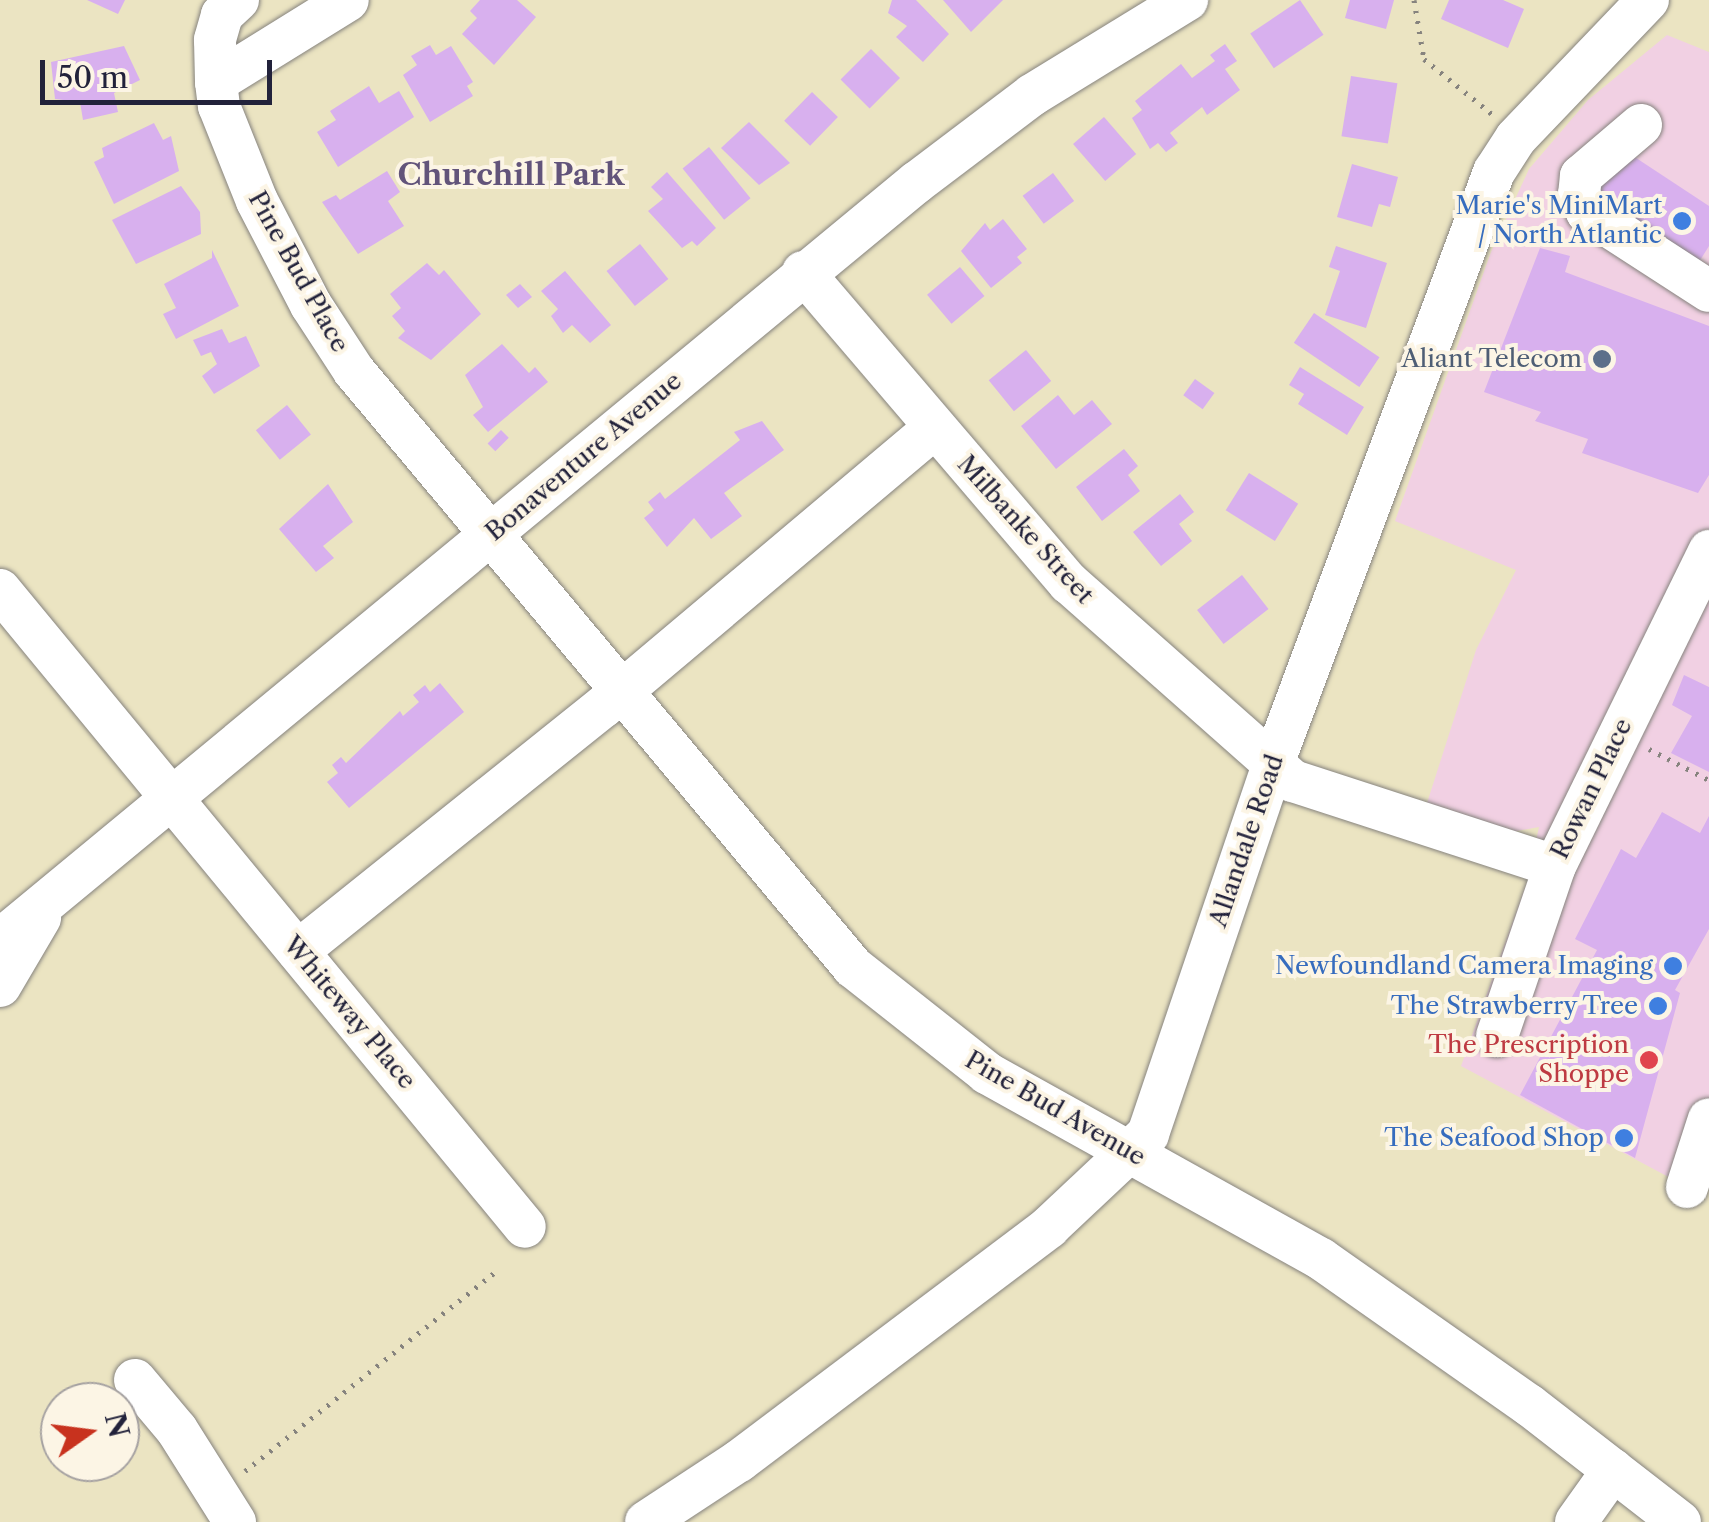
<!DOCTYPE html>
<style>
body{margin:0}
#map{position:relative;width:1709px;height:1522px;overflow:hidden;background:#ebe4c2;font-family:"Libre Caslon Text",serif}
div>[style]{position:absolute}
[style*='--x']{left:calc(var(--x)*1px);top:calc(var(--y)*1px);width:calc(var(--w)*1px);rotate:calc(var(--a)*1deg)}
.built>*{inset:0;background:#f1d0e3}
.building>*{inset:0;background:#d8b0ee;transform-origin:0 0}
.path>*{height:5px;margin-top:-2.5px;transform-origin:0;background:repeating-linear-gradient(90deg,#86837e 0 2.5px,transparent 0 10.5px)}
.roads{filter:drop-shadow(0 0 2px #86837e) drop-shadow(0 0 2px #86837e)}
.minor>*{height:42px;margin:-21px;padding:0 21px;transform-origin:21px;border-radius:21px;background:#fff}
.dots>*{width:28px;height:28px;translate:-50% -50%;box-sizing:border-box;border:5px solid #fcf5e5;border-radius:50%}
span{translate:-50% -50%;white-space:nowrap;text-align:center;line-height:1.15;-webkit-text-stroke:8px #fcf5e5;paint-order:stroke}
.shop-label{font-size:25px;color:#366cbe}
.right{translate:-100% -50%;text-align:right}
.street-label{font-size:25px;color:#22223b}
.service-label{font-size:25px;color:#4e5e75}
.health-label{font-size:25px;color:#be3a42}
.quarter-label{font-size:30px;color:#62547a;font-weight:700}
.north{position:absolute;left:40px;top:1382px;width:100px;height:100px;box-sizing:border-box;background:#fcf5e5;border:2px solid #a5a1a1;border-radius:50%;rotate:76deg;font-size:28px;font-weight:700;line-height:40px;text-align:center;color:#22223b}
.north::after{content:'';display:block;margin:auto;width:35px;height:45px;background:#c8321e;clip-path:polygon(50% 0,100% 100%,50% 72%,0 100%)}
.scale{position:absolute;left:40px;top:60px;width:232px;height:45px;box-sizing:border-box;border:5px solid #22223b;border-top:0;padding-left:12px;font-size:30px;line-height:35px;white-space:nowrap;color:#22223b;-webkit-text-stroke:8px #fcf5e5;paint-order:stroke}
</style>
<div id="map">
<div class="built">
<i style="clip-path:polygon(1667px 35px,1709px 52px,1709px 1184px,1704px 1196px,1461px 1066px,1527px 882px,1539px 827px,1506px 833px,1427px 803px,1476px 650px,1516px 570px,1395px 521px,1491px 252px,1529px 169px,1588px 100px)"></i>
</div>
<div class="building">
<i style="clip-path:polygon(87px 0,125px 0,118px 14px)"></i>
<i style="clip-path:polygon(480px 0,517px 0,536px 17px,494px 65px,462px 34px,477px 18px,470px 11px)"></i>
<i style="clip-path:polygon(892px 0,916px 0,949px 34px,923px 62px,896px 37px,907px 26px,888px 13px)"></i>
<i style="clip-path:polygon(943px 0,1003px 0,971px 32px)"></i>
<i style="left:1300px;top:0;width:42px;height:60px;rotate:56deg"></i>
<i style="clip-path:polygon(1350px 0,1394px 0,1386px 29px,1345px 18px)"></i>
<i style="clip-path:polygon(1449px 0,1503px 0,1524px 9px,1508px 48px,1441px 19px)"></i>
<i style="clip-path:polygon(1225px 44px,1237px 61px,1225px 69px,1240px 90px,1207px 115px,1202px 107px,1170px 133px,1178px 143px,1166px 152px,1158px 143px,1150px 149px,1132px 118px,1142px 110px,1135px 101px,1181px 64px,1192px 78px,1215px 61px,1210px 55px)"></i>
<i style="clip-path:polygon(430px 45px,436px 55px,451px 46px,473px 82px,467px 86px,473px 96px,430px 122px,403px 75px,417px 65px,411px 56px)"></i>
<i style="clip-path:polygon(124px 46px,140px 80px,114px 93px,118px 112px,83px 120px,80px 102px,55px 99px,51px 62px)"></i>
<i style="left:871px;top:49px;width:41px;height:43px;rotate:45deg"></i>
<i style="left:1351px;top:76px;width:47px;height:61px;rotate:9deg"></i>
<i style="clip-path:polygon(369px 86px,379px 103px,399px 91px,414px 117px,338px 167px,317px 132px,336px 120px,330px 111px)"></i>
<i style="left:812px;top:92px;width:36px;height:40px;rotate:44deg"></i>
<i style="left:1104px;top:117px;width:49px;height:41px;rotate:49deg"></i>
<i style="clip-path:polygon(749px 122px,790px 163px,759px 185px,721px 148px)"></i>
<i style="clip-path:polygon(154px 123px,163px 140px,171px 136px,179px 171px,114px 204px,94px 162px,104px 157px,102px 148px)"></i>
<i style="left:709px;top:147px;width:66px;height:34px;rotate:51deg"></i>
<i style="clip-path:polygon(1624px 150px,1709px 206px,1709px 246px,1694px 270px,1590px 201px)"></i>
<i style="clip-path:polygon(1352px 164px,1398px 177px,1390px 207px,1379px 204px,1372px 227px,1337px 217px)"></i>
<i style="clip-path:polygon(387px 171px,400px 192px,388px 201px,404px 226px,358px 254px,322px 202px,336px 195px,340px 200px)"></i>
<i style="clip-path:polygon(667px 172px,716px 228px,697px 246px,692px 241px,682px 248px,648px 211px,663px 199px,651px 187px)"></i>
<i style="left:1053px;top:173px;width:35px;height:38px;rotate:53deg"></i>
<i style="clip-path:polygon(181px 186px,200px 212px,201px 234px,136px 264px,112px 220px)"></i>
<i style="clip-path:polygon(1003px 219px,1027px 249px,1017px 257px,1022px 263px,991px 288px,961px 251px,985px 223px,990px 230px)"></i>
<i style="left:640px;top:244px;width:45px;height:43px;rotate:51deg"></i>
<i style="clip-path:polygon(1336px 246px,1387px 263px,1366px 328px,1325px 315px,1340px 271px,1329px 267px)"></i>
<i style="clip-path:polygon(1540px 248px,1570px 256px,1565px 272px,1709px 326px,1709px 475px,1698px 493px,1582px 453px,1588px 439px,1535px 421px,1541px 412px,1484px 392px)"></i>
<i style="clip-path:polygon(212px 250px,239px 306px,176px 339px,163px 314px,176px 308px,164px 284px,212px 258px)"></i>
<i style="clip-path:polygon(427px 263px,439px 275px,444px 270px,481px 314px,431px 360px,398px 338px,405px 331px,392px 316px,401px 308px,390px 294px)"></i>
<i style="left:960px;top:267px;width:38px;height:43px;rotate:50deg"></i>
<i style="clip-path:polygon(565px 271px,611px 325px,590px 343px,572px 325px,563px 333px,551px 316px,558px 309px,541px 291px)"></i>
<i style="clip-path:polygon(520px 284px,532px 297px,518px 308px,506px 295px)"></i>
<i style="left:1314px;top:313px;width:79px;height:36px;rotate:34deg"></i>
<i style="clip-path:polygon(222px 329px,229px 343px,246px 336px,260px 366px,214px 394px,202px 376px,217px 364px,211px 352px,201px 356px,193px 340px)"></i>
<i style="clip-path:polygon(502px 344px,529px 373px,535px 367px,548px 382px,488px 432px,473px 415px,483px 407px,465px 375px)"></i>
<i style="left:1026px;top:350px;width:40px;height:48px;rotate:51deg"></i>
<i style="clip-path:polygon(1300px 367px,1364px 407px,1347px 435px,1298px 404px,1304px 394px,1289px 385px)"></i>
<i style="left:1195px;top:379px;width:24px;height:20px;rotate:36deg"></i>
<i style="clip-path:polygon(1058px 395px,1074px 415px,1092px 400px,1112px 424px,1056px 469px,1021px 426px)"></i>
<i style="left:287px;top:405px;width:38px;height:40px;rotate:51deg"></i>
<i style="clip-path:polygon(762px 421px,784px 450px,724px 493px,742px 516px,711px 539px,694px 518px,667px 547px,644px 518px,654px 510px,648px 502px,660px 492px,665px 499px,740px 440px,734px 432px)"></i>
<i style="left:501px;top:430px;width:11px;height:19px;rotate:45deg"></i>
<i style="clip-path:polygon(1124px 449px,1138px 466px,1128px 475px,1140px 491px,1102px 521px,1076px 487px)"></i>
<i style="left:1249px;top:473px;width:58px;height:44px;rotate:32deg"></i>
<i style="clip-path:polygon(328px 484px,353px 522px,323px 546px,334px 558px,316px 572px,279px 529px)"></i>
<i style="clip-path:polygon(1180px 494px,1194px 512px,1179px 524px,1192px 541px,1161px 566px,1133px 532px)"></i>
<i style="left:1242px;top:575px;width:43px;height:57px;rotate:52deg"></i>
<i style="clip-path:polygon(1684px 675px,1709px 687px,1709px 772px,1671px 753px,1692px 716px,1672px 705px)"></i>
<i style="clip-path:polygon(440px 683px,464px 712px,349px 808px,327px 782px,338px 773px,332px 765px,341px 757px,346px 763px,400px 711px,403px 716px,419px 702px,413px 695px,425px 685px,430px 692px)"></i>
<i style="clip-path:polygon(1662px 812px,1700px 833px,1709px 816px,1709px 929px,1675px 990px,1680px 993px,1635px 1158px,1520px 1095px,1597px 950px,1575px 939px,1621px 849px,1636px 858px)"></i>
</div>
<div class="path">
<i style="--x:1414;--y:0;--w:60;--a:80.4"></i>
<i style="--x:1424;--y:59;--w:87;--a:39"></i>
<i style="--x:1649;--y:749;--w:68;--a:27.3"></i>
<i style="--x:245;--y:1471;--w:321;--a:-38.5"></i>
</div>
<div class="roads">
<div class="minor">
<i style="--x:238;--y:0;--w:22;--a:137"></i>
<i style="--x:222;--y:15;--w:26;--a:106"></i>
<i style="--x:215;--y:40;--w:42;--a:88.6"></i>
<i style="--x:216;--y:82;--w:155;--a:-31.8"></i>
<i style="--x:216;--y:82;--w:24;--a:83"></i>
<i style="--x:219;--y:106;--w:102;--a:68.2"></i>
<i style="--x:257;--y:201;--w:117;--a:62.6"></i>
<i style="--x:311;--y:305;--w:79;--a:56.9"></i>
<i style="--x:354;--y:371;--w:777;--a:50.06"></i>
<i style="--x:853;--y:967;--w:171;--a:38.3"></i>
<i style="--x:987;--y:1073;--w:382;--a:29.1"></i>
<i style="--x:1321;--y:1259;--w:254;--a:35.1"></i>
<i style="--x:1529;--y:1405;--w:191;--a:37.8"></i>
<i style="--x:1641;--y:125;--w:79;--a:139.6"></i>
<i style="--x:1581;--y:176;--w:18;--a:96"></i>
<i style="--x:1579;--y:194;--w:20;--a:66"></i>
<i style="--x:1587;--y:212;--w:145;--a:32.9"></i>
<i style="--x:803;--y:272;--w:409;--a:49.5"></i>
<i style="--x:1069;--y:583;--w:299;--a:41.5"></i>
<i style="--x:1293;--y:781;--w:275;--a:18"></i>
<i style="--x:0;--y:590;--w:825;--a:50.51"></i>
<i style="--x:0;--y:940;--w:1190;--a:-39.58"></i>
<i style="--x:917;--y:182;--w:144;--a:-37.1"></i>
<i style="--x:1032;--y:95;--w:182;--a:-31.5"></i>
<i style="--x:298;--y:951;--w:391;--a:-38.7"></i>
<i style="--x:603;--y:707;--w:433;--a:-40.1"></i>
<i style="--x:0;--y:986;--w:79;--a:-59.5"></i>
<i style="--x:1497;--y:1036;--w:180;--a:-71.2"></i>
<i style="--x:1555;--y:866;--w:351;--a:-63.9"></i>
<i style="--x:1687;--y:1187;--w:71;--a:-72.1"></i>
<i style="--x:135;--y:1380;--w:65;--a:50"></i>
<i style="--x:177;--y:1430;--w:109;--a:57.8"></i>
<i style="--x:646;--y:1522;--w:111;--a:-33.3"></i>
<i style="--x:739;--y:1461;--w:388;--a:-37"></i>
<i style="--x:1049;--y:1227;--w:136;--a:-43.2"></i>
<i style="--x:1148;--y:1134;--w:394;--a:-71.3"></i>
<i style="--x:1274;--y:761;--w:629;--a:-69.52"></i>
<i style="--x:1494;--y:172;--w:40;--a:-57.1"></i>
<i style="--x:1516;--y:138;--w:191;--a:-46.3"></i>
<i style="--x:1576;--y:1522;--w:64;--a:-54.6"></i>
</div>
</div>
<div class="dots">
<i style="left:1682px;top:221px;background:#3f7fe0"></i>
<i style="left:1602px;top:359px;background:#5c6f8a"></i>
<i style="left:1673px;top:966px;background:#3f7fe0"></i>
<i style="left:1658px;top:1006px;background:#3f7fe0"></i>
<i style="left:1649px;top:1060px;background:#e0444e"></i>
<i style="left:1624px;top:1138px;background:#3f7fe0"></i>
</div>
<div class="shop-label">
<span class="right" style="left:1662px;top:221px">Marie's MiniMart<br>/ North Atlantic</span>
<span class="right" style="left:1653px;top:966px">Newfoundland Camera Imaging</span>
<span class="right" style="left:1638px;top:1006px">The Strawberry Tree</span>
<span class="right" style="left:1604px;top:1138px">The Seafood Shop</span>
</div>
<div class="street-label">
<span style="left:298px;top:272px;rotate:61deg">Pine Bud Place</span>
<span style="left:584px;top:457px;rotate:-40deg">Bonaventure Avenue</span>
<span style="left:1025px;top:530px;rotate:48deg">Milbanke Street</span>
<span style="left:1592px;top:789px;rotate:-64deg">Rowan Place</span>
<span style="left:1247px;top:841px;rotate:-71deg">Allandale Road</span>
<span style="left:349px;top:1013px;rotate:50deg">Whiteway Place</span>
<span style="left:1055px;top:1109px;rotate:30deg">Pine Bud Avenue</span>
</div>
<div class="service-label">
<span class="right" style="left:1582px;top:359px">Aliant Telecom</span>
</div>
<div class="health-label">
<span class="right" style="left:1629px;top:1060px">The Prescription<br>Shoppe</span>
</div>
<div class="quarter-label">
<span style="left:511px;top:175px">Churchill Park</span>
</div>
<div class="north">N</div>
<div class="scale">50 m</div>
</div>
